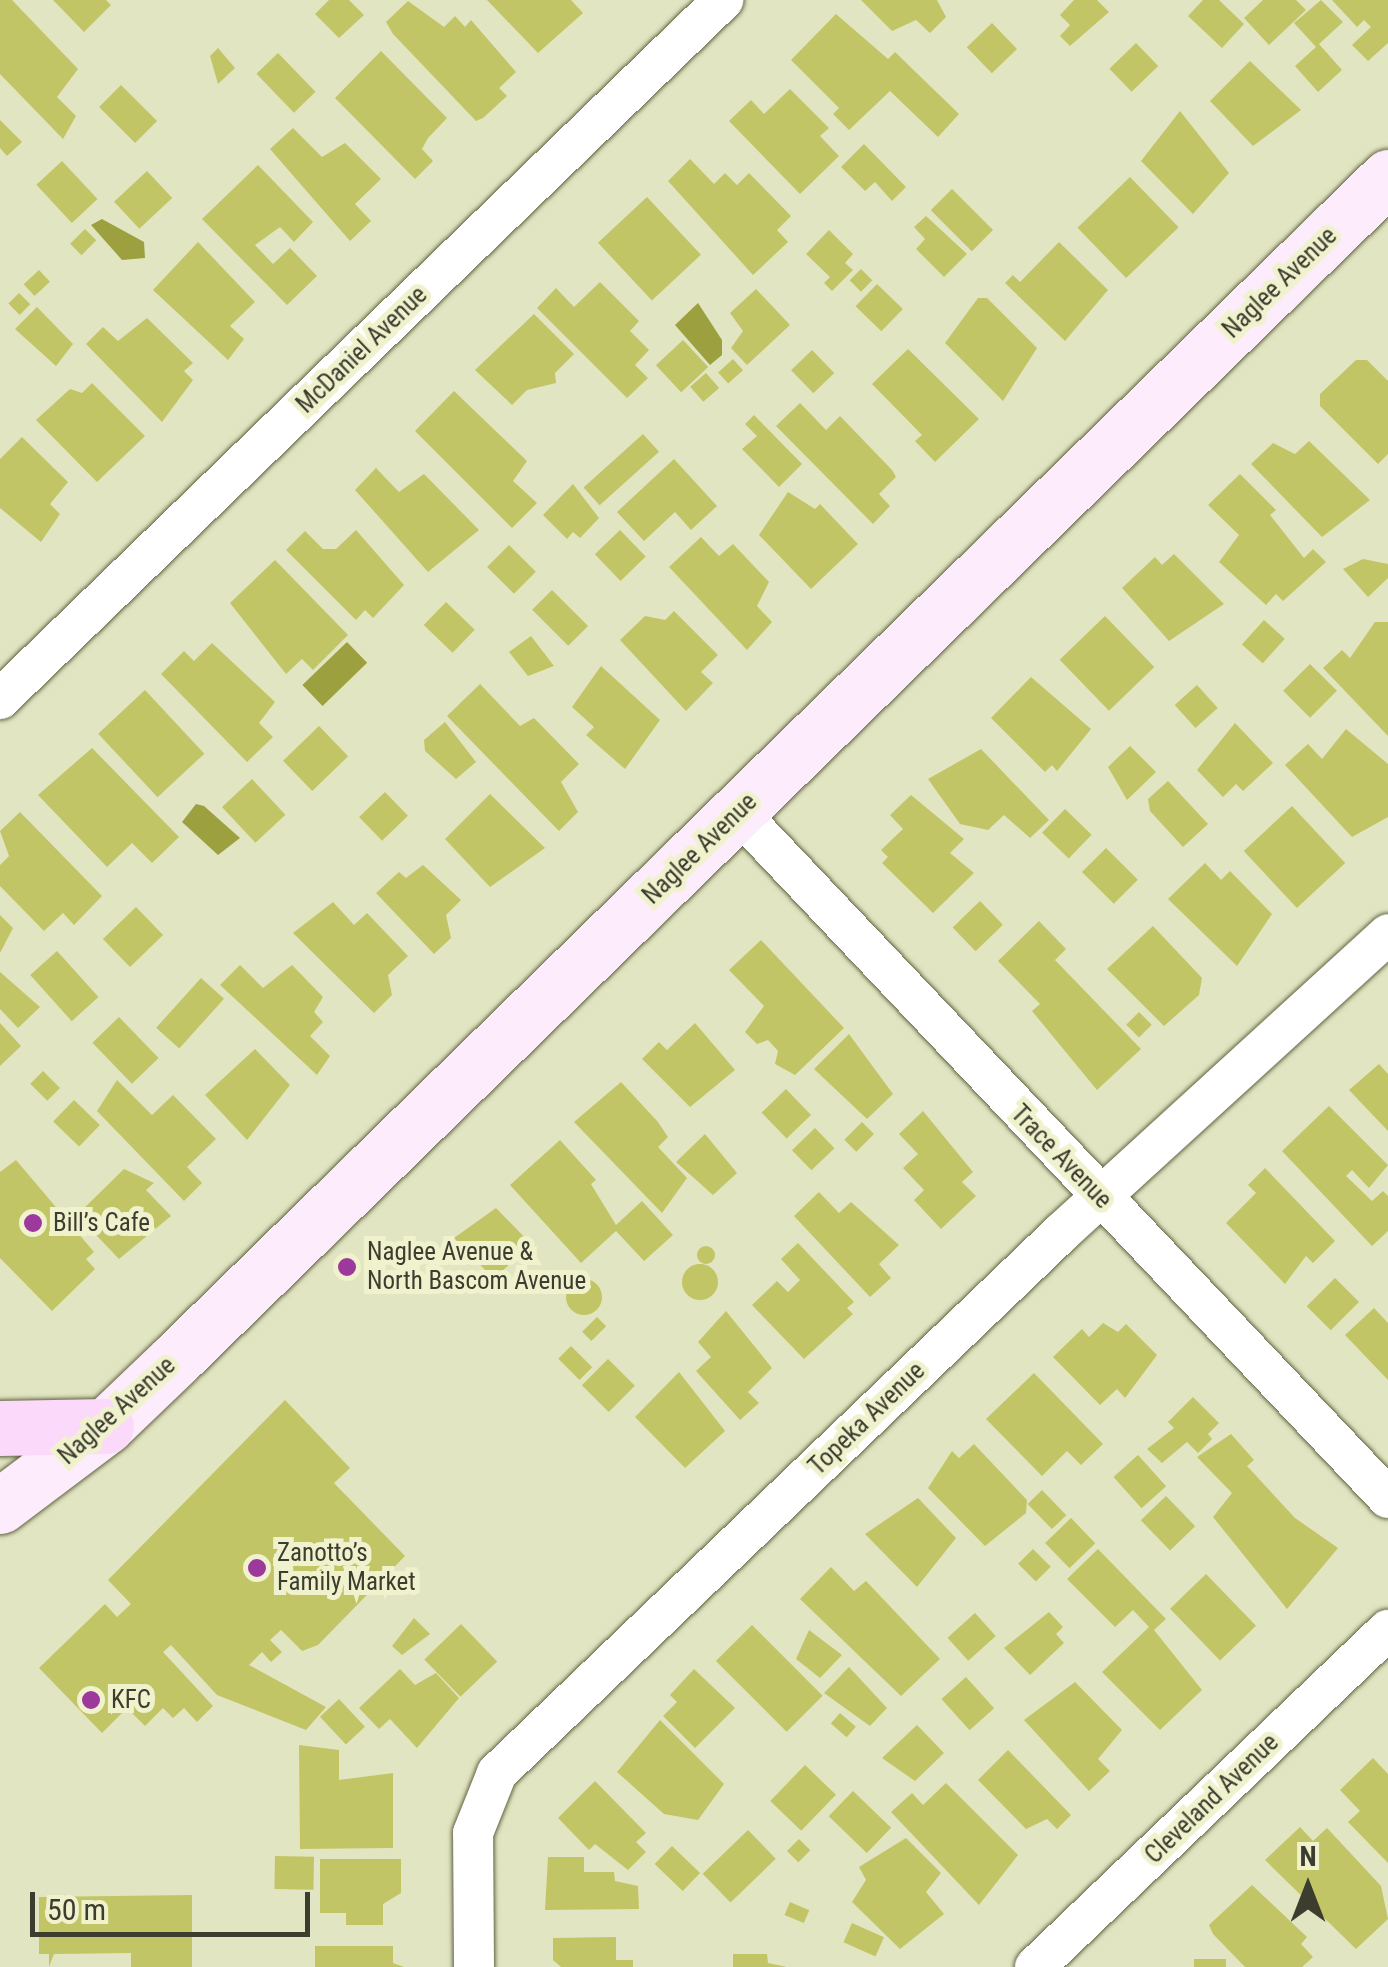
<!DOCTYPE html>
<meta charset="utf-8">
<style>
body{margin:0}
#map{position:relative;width:1388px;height:1967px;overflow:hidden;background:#e2e5c1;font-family:"Roboto Condensed",sans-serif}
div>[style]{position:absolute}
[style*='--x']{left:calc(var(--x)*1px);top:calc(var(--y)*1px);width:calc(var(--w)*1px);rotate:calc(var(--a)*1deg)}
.water>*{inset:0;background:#9da03e;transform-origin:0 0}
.building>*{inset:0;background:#c2c565;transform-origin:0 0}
.round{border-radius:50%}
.roads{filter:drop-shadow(0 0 2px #626444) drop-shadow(0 0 2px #626444)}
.street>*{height:40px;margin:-20px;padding:0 20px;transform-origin:20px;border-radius:20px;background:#fff}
.secondary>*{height:55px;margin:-27.5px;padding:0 27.5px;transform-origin:27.5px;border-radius:27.5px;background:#fdecfc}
.primary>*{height:55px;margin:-27.5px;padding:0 27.5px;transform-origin:27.5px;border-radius:27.5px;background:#fbd9fa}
.dots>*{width:28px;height:28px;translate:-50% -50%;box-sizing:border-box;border:5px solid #f0f2ce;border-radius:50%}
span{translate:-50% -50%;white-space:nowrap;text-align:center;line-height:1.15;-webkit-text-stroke:10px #f0f2ce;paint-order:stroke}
.street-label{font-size:25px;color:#3c3d2f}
.poi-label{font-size:25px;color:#3c3d2f}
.left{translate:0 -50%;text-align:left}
.north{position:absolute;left:1258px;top:1837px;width:100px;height:100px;-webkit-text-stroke:8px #f0f2ce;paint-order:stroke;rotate:0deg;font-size:28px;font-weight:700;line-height:40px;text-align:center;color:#3c3d2f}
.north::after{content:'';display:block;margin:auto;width:35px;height:45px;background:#3c3d2f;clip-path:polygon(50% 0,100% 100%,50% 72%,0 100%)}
.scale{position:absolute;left:30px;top:1892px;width:280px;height:45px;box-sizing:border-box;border:5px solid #3c3d2f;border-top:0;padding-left:12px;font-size:30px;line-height:35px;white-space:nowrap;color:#3c3d2f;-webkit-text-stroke:8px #f0f2ce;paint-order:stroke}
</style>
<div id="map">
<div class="water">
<i style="clip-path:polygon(102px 219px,144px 242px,145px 258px,122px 260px,91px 225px)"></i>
<i style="clip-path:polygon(698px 303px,722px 340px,722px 355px,710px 365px,675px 325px)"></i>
<i style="left:347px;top:642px;width:29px;height:62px;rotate:46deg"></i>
<i style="clip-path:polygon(196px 804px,204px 806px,240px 838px,218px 855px,182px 822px)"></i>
</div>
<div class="building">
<i style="clip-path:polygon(0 0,12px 0,78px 69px,57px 97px,76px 116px,63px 139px,0 74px)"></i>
<i style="clip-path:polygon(53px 0,106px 0,111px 5px,84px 32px)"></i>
<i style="clip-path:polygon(329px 0,349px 0,364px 15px,339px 38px,315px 14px)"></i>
<i style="clip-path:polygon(487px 0,571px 0,583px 13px,538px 53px)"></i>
<i style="clip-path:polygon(861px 0,937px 0,946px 17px,930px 33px,916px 20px,892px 31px)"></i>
<i style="clip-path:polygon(1074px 0,1097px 0,1109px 12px,1070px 46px,1060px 36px,1070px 25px,1060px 15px)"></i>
<i style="clip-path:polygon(1203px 0,1219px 0,1244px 24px,1222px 48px,1188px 16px)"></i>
<i style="clip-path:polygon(1263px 0,1296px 0,1306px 10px,1269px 45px,1244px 18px)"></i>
<i style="clip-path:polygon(1321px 0,1343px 22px,1319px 44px,1342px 70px,1318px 92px,1295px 66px,1316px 47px,1294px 23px)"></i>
<i style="clip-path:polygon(1332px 0,1388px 0,1388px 43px,1368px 61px,1352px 45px,1371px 27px,1364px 20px,1357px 27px)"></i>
<i style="clip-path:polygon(408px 1px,444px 27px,455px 16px,465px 27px,471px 20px,516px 72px,499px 88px,507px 96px,483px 118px,476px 121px,393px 34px,386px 22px)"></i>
<i style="clip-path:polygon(836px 14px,888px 59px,895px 52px,959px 114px,938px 137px,890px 91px,849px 130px,833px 114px,839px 108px,791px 60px)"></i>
<i style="left:992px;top:23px;width:36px;height:35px;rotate:46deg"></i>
<i style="left:1136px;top:43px;width:32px;height:37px;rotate:46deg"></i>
<i style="clip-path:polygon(218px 48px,235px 68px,218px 84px,210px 56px)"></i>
<i style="clip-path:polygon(381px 51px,447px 118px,428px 138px,422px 149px,433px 161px,415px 179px,335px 98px)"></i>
<i style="left:278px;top:53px;width:54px;height:30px;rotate:46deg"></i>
<i style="clip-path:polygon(1250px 61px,1301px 110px,1253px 146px,1210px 101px)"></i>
<i style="left:121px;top:85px;width:51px;height:31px;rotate:45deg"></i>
<i style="clip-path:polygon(790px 89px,829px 128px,820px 136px,839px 156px,800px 194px,729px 121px,751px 100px,764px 114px)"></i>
<i style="clip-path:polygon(1180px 111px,1229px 173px,1193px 214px,1141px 161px)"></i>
<i style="clip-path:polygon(0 120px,22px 142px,7px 156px,0 148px)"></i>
<i style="clip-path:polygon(293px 128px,322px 157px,345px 143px,381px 179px,355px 204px,371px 221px,350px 241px,270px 149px)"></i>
<i style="clip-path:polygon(864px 144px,906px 187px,892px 201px,875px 182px,865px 191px,841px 167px)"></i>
<i style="clip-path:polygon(690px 159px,714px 184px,725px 173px,737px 185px,749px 173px,791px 216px,777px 230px,788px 242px,753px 275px,668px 181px)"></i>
<i style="left:62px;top:161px;width:52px;height:35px;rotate:47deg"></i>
<i style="clip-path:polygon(258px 165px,313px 222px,294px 242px,280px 227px,255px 245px,273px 264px,290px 248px,317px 276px,287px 305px,202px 219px)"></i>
<i style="left:147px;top:171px;width:37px;height:45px;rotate:47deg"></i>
<i style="left:1130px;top:177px;width:70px;height:73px;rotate:46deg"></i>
<i style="left:952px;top:189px;width:58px;height:30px;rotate:45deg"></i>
<i style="left:647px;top:197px;width:79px;height:67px;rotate:47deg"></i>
<i style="clip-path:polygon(926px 216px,967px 254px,944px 277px,916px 249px,925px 239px,914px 227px)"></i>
<i style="left:85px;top:229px;width:16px;height:21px;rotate:45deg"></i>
<i style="clip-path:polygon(829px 230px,853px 254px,845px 263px,853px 270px,832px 291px,824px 283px,830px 277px,806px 254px)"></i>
<i style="clip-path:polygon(198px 242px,255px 302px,230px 326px,244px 339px,228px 360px,153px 290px)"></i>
<i style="clip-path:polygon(1059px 242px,1108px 290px,1065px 341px,1005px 283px,1013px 275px,1020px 282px)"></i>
<i style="left:861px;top:269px;width:16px;height:16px;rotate:45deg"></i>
<i style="left:39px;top:270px;width:16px;height:21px;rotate:47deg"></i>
<i style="clip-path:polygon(600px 282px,639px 321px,630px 331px,649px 350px,635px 365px,648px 378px,627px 398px,537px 308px,556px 288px,574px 307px)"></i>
<i style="left:877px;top:284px;width:36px;height:31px;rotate:44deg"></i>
<i style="clip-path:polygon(756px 289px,790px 325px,747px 365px,731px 348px,743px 331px,730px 313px)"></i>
<i style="left:19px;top:293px;width:16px;height:15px;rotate:45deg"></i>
<i style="clip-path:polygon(978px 298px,987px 298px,1037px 348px,1003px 401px,945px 343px)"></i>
<i style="clip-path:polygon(37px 307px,73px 344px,56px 366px,15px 329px)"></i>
<i style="clip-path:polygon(534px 314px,574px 354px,555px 373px,556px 383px,527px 390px,512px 405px,475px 370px)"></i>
<i style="clip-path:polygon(147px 318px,193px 363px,184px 371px,193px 380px,162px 422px,86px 344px,103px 327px,118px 341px)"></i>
<i style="left:683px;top:340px;width:37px;height:37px;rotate:47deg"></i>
<i style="clip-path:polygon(908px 349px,979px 419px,935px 462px,915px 441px,922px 435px,872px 384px)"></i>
<i style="left:812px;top:350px;width:32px;height:29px;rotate:46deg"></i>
<i style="left:733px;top:359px;width:15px;height:20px;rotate:48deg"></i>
<i style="clip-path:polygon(1356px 360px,1367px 360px,1388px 381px,1388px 454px,1378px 464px,1320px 406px,1320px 394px)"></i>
<i style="left:706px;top:373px;width:20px;height:21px;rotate:49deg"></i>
<i style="clip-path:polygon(92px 383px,145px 436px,97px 482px,36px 420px,70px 389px,82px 393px)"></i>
<i style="clip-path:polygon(454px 391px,527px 461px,513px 481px,537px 503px,512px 528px,415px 431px)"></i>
<i style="clip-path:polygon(800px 403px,826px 430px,840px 416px,892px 470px,896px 477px,879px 494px,890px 506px,873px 524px,776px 426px)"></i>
<i style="clip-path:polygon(754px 415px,802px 464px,779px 487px,742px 449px,757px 436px,745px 424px)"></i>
<i style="left:643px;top:434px;width:24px;height:80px;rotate:48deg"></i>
<i style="clip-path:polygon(22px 437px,68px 482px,50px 504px,60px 514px,41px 542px,0 508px,0 459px)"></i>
<i style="clip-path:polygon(1309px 441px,1370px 500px,1322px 537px,1251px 464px,1273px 443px,1295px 454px)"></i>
<i style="clip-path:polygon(674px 459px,717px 506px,691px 530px,675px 512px,644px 541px,617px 512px)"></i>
<i style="clip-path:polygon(376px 468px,399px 492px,424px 474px,479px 530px,428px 572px,355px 490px)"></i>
<i style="clip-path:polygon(1240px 474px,1276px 510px,1270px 515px,1304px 558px,1313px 549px,1326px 562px,1283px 601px,1276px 594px,1266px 605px,1219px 562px,1239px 535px,1208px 505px)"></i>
<i style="clip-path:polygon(573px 484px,599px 518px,580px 538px,573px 532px,567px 539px,543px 515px)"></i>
<i style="clip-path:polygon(788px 492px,815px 509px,820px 504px,858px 544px,811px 589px,759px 535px)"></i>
<i style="clip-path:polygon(356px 530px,404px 585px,373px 618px,365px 610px,356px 620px,286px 550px,305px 531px,323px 549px,336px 549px)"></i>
<i style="left:620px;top:530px;width:37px;height:35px;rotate:46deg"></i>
<i style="clip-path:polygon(701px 537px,719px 556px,733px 544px,769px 582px,757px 606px,772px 622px,747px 650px,669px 567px)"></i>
<i style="left:509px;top:545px;width:38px;height:31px;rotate:45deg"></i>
<i style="clip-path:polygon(1174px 554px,1224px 604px,1169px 641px,1122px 588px,1155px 557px,1162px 565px)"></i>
<i style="clip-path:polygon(1363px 559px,1388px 564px,1388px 578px,1368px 597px,1343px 569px)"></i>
<i style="clip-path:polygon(275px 560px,348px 635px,313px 670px,302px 659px,286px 674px,230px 603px)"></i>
<i style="left:552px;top:590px;width:51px;height:28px;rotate:45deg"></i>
<i style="left:446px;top:602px;width:40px;height:32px;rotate:44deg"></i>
<i style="clip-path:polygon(674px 611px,718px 655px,701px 672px,713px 683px,686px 711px,620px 640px,645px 616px,665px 620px)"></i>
<i style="left:1105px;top:616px;width:71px;height:63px;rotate:46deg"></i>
<i style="left:1264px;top:620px;width:28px;height:33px;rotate:42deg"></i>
<i style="clip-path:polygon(1375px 622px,1388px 622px,1388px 736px,1323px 668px,1342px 650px,1350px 658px)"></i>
<i style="clip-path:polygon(531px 636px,554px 666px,528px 676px,509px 652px)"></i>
<i style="clip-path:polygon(212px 643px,275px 702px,259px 723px,273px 737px,247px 762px,161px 674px,184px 651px,194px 661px)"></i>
<i style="left:1310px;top:664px;width:38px;height:38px;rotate:45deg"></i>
<i style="clip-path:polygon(601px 666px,660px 720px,625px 769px,586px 735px,594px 727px,572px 707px)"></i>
<i style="clip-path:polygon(1031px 677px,1091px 729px,1057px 771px,1052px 765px,1045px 772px,991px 718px)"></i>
<i style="clip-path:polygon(480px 684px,520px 726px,534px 718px,579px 764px,561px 782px,578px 812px,559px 831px,447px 716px)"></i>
<i style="left:1197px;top:685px;width:31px;height:30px;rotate:48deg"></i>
<i style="left:145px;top:690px;width:87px;height:64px;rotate:47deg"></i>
<i style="clip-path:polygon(445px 722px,476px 762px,456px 779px,425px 751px,424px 740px)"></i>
<i style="clip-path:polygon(1235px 723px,1273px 763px,1243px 791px,1236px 784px,1223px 797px,1197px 770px)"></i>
<i style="left:319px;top:726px;width:42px;height:50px;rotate:46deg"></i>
<i style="clip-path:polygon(1346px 729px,1388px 764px,1388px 817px,1352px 837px,1285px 765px,1308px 744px,1322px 759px)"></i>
<i style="clip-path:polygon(1130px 746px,1156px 772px,1127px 800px,1108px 767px)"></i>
<i style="clip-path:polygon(92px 748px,179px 837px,152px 863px,132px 843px,107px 867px,38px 795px)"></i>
<i style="clip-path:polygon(981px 749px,1049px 820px,1030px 838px,1004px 815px,988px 830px,960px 824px,928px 779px)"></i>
<i style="left:252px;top:779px;width:49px;height:41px;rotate:47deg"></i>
<i style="clip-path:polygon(1168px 781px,1208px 824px,1183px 847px,1150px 811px,1148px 799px)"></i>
<i style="left:385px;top:792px;width:33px;height:36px;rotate:46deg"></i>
<i style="clip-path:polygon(490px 794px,545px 848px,490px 887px,445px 839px)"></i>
<i style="clip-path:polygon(911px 795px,964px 839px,950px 853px,974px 873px,933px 913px,882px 863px,888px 857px,881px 850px,903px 829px,890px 815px)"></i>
<i style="left:1292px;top:806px;width:78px;height:66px;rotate:47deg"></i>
<i style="left:1065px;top:809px;width:37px;height:33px;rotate:44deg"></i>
<i style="clip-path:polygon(20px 812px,102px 896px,74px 925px,63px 913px,44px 931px,0 886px,0 865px,9px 856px,0 831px)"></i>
<i style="left:1106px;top:848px;width:45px;height:34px;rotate:45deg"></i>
<i style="clip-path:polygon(1205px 863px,1221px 880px,1230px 871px,1272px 914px,1237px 966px,1168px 899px)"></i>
<i style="clip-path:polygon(423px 865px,461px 900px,446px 915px,451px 938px,434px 954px,376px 893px,399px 872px,406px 878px)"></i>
<i style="left:980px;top:901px;width:33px;height:38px;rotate:46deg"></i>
<i style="clip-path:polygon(333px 902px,354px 925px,367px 913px,408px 956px,388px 975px,392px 995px,374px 1013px,293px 933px)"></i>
<i style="left:136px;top:907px;width:39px;height:46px;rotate:46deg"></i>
<i style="clip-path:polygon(0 915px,13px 928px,0 953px)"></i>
<i style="clip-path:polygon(1039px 921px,1066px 949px,1055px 960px,1141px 1049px,1097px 1090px,1032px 1011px,1040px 1004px,998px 961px)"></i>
<i style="clip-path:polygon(1153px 926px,1202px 978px,1199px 995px,1164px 1026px,1107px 969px)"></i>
<i style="clip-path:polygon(761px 940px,844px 1028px,795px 1075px,775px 1064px,778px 1051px,768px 1040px,757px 1044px,745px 1032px,764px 1006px,729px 970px)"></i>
<i style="left:57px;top:951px;width:62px;height:36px;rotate:48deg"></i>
<i style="clip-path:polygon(240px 965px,263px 988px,292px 965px,323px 997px,314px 1012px,323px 1022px,310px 1036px,330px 1056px,317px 1075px,220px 985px)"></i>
<i style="clip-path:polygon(0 972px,40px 1007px,18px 1028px,0 1009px)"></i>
<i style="left:201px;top:978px;width:31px;height:67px;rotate:42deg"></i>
<i style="left:1139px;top:1012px;width:18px;height:18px;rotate:45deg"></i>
<i style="left:119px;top:1017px;width:57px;height:37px;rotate:46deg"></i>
<i style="clip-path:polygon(0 1023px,21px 1046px,0 1066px)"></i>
<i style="clip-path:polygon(695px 1023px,735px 1070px,690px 1107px,642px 1059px,659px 1042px,667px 1050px)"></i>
<i style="clip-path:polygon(849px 1034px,893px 1094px,867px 1119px,814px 1069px)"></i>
<i style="clip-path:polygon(255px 1049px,290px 1085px,247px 1140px,205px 1095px)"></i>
<i style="clip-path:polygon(1379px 1064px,1388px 1074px,1388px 1131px,1349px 1090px)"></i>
<i style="left:43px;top:1071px;width:24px;height:18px;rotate:45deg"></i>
<i style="clip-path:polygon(117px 1080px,152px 1115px,173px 1095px,216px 1139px,187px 1167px,202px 1183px,184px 1201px,97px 1111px)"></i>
<i style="clip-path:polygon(621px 1082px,658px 1122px,668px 1137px,658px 1147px,687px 1178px,662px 1213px,574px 1122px)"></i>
<i style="left:786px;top:1089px;width:36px;height:34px;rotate:46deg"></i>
<i style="left:74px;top:1100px;width:36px;height:30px;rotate:44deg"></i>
<i style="clip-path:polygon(1329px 1106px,1388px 1165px,1369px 1188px,1352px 1170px,1346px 1176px,1372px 1201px,1383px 1191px,1388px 1196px,1388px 1231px,1372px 1246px,1282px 1151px)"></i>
<i style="clip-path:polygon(923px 1111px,973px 1172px,962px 1182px,976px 1196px,941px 1229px,914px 1200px,924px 1190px,903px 1168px,918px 1154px,899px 1134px)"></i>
<i style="left:862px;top:1122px;width:17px;height:25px;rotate:45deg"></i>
<i style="left:815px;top:1128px;width:28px;height:32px;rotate:46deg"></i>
<i style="clip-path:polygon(705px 1134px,737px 1173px,713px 1195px,676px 1162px)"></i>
<i style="clip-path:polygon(560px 1140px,596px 1180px,591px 1184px,616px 1225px,642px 1201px,673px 1235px,644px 1261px,616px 1231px,581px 1263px,510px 1185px)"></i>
<i style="clip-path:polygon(16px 1160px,94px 1252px,86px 1259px,95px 1269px,52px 1311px,0 1258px,0 1172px)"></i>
<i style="clip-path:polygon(1265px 1168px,1335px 1241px,1313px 1263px,1306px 1256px,1285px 1284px,1226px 1223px,1256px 1193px,1248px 1185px)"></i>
<i style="clip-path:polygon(124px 1169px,154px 1183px,146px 1190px,171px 1216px,119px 1259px,77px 1215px)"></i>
<i style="clip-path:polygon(819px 1192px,839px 1213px,851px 1202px,899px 1245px,879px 1264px,891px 1278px,870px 1297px,794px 1216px)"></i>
<i style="clip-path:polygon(496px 1208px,531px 1244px,494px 1279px,454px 1238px)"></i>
<i style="clip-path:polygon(798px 1243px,854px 1302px,847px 1308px,853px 1314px,804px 1359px,752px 1305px,777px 1281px,788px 1292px,800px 1280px,781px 1259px)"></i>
<i class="round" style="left:697px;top:1246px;width:18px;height:18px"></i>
<i class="round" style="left:682px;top:1264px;width:36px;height:36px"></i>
<i style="left:1335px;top:1278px;width:34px;height:40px;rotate:45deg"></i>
<i class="round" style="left:566px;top:1279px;width:36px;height:36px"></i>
<i style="clip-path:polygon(1374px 1308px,1388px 1323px,1388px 1380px,1345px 1335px)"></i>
<i style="clip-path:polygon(726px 1311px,772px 1368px,748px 1392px,759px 1403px,740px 1420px,696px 1371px,711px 1357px,698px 1342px)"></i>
<i style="left:597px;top:1317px;width:13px;height:21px;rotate:45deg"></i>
<i style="clip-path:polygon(1103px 1323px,1118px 1332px,1126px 1324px,1157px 1355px,1125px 1398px,1117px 1389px,1100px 1405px,1053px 1357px,1082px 1329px,1089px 1337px)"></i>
<i style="left:571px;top:1346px;width:30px;height:18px;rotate:45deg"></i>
<i style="left:608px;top:1359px;width:38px;height:37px;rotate:45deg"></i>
<i style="clip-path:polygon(679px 1372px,725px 1431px,685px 1468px,635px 1417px)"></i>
<i style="clip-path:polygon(1034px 1373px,1103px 1444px,1081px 1465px,1067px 1451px,1042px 1476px,986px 1419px)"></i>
<i style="clip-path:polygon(1193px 1397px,1219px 1423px,1208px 1434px,1212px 1439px,1198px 1453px,1187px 1442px,1162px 1463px,1147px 1449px,1174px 1428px,1168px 1422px)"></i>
<i style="clip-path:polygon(285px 1400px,350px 1468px,334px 1483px,405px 1556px,318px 1645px,302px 1651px,281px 1630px,270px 1640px,282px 1652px,271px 1662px,262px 1652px,249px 1665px,326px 1707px,306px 1730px,217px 1695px,171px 1645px,163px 1652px,213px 1706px,197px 1722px,184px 1708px,173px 1718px,163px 1708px,145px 1726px,127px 1708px,102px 1733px,39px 1668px,105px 1604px,117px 1617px,131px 1604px,108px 1580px)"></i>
<i style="clip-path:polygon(1231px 1434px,1254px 1460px,1247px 1466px,1295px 1518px,1338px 1548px,1287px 1609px,1213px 1517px,1232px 1493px,1197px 1457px)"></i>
<i style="clip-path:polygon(974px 1444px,1027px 1500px,1026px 1513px,985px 1546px,928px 1488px,952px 1451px,959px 1458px)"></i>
<i style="left:1138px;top:1455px;width:42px;height:33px;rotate:48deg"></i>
<i style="left:1042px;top:1490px;width:35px;height:20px;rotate:46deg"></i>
<i style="left:1166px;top:1496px;width:42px;height:35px;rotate:46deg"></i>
<i style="clip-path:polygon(918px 1498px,956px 1538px,917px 1587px,865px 1534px)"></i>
<i style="left:1071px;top:1518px;width:35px;height:36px;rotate:46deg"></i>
<i style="left:1033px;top:1549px;width:25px;height:21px;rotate:45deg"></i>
<i style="clip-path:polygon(1098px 1549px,1166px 1619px,1154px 1630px,1202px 1690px,1160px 1730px,1102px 1672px,1149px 1627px,1133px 1610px,1115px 1627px,1067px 1579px)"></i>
<i style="clip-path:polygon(831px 1567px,854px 1591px,866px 1581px,940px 1659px,901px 1696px,800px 1599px)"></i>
<i style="left:1206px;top:1574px;width:72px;height:50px;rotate:46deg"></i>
<i style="clip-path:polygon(1049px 1612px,1063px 1627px,1056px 1634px,1064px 1643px,1030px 1675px,1004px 1648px)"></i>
<i style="left:975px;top:1613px;width:31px;height:37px;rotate:48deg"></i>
<i style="clip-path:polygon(414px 1618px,430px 1634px,402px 1655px,392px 1646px)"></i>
<i style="left:461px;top:1624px;width:52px;height:51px;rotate:46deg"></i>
<i style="left:752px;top:1625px;width:100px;height:51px;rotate:45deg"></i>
<i style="clip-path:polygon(809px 1630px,842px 1655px,820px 1678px,796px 1659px)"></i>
<i style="clip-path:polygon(849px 1667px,887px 1708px,870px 1726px,824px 1693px)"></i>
<i style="clip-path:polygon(400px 1669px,415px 1685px,436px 1673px,459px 1698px,417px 1748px,390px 1719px,379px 1729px,359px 1708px)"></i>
<i style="clip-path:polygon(694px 1669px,735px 1708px,695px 1748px,663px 1716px,677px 1702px,670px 1695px)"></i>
<i style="left:966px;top:1677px;width:42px;height:33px;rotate:48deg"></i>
<i style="clip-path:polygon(1075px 1682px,1122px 1730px,1098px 1759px,1110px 1771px,1089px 1791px,1024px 1720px)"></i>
<i style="left:339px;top:1699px;width:38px;height:26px;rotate:47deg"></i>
<i style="left:840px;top:1713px;width:21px;height:14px;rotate:41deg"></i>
<i style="clip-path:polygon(660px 1720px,724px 1784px,698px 1820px,664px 1814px,617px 1772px)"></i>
<i style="clip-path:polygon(917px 1725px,944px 1753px,915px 1781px,882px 1758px)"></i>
<i style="clip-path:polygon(299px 1745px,339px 1750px,339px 1780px,393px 1773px,393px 1848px,300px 1849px)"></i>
<i style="clip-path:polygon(1008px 1750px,1071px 1815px,1057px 1829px,1047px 1819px,1026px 1829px,978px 1780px)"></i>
<i style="clip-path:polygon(1373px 1758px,1388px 1774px,1388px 1863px,1348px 1822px,1360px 1811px,1340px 1790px)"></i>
<i style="left:805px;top:1765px;width:43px;height:50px;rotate:44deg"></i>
<i style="clip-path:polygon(595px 1781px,646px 1833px,636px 1842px,646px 1852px,628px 1870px,595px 1844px,589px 1850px,558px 1818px)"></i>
<i style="clip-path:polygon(946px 1783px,1018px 1855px,979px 1905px,891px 1812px,912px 1793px,923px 1805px)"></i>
<i style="left:853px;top:1791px;width:53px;height:35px;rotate:44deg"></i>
<i style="clip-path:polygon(1300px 1827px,1313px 1841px,1327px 1828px,1381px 1886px,1388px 1919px,1356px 1949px,1265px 1860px)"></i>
<i style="left:748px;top:1830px;width:40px;height:63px;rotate:46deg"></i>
<i style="clip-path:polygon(906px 1838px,941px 1873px,926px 1892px,944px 1914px,900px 1949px,852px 1902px,866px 1880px,859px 1867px)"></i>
<i style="left:799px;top:1839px;width:16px;height:17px;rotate:45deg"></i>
<i style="left:672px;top:1846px;width:39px;height:25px;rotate:44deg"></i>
<i style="left:275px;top:1856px;width:39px;height:33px;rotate:1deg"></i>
<i style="clip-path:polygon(548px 1857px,584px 1857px,584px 1872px,614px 1872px,615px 1881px,638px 1886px,639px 1909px,545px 1910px)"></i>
<i style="clip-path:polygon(320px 1859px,401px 1859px,401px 1893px,383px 1904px,383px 1925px,346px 1925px,346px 1913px,320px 1913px)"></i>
<i style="clip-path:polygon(1252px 1885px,1307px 1937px,1301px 1944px,1313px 1957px,1302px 1967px,1245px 1967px,1213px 1934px,1209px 1925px)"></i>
<i style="clip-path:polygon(192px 1895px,192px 1967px,131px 1967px,131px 1953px,54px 1954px,49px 1967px,49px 1954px,39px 1954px,39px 1897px)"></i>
<i style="left:790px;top:1902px;width:21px;height:14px;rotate:23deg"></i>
<i style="left:852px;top:1923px;width:35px;height:21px;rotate:24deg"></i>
<i style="clip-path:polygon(616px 1937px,616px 1960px,633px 1960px,633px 1967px,561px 1967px,553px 1960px,553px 1938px)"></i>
<i style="clip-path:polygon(315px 1946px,393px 1946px,393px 1963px,404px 1967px,315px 1967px)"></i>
<i style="clip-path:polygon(733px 1954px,767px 1954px,768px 1963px,787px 1967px,733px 1967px)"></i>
<i style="left:1194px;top:1959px;width:32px;height:8px"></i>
</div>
<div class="roads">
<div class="street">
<i style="--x:0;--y:699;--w:1006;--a:-44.03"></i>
<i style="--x:738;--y:812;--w:945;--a:46.54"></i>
<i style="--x:474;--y:1967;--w:134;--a:-90.4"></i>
<i style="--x:473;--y:1833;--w:65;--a:-68.2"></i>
<i style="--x:497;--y:1773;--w:781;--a:-43.75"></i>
<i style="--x:1061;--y:1233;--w:443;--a:-42.4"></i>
<i style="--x:1035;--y:1967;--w:488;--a:-43.7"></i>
</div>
<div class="secondary">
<i style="--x:0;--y:1506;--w:133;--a:-37"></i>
<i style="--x:106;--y:1426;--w:97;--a:-43.7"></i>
<i style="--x:176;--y:1359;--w:1693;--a:-44.28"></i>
</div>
<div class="primary">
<i style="--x:0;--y:1428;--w:106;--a:-1.1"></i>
</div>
</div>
<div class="dots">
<i style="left:33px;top:1223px;background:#9d389c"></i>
<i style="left:347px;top:1267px;background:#9d389c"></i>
<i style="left:257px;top:1568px;background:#9d389c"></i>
<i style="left:91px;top:1700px;background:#9d389c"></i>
</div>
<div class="street-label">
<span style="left:1280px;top:283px;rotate:-44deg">Naglee Avenue</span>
<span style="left:362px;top:350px;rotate:-44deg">McDaniel Avenue</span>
<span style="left:700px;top:849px;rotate:-44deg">Naglee Avenue</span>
<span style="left:1061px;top:1157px;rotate:46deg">Trace Avenue</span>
<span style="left:117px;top:1411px;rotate:-42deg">Naglee Avenue</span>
<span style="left:867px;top:1419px;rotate:-44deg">Topeka Avenue</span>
<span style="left:1212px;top:1799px;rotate:-44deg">Cleveland Avenue</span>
</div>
<div class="poi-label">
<span class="left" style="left:53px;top:1223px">Bill’s Cafe</span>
<span class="left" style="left:367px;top:1267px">Naglee Avenue &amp;<br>North Bascom Avenue</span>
<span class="left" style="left:277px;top:1568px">Zanotto’s<br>Family Market</span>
<span class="left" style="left:111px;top:1700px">KFC</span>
</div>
<div class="north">N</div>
<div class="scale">50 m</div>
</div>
